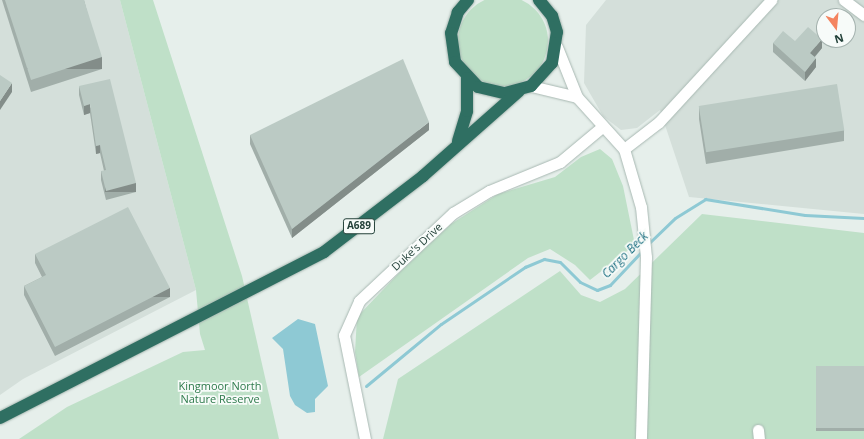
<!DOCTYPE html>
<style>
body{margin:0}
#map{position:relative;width:864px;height:439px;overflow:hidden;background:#e6efeb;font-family:"Open Sans",sans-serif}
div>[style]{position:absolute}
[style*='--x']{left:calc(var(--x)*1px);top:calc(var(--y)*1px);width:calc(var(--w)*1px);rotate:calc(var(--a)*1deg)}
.built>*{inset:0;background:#d4dfda}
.green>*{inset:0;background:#bfe0c8}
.round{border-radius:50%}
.water>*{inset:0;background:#8ec9d4}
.stream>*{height:3px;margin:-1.5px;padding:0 1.5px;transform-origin:1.5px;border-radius:1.5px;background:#8ec9d4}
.roads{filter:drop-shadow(0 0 1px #a8b8b2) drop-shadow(0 0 1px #a8b8b2)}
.street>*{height:11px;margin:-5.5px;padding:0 5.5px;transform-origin:5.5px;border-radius:5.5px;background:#fff}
.highway>*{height:12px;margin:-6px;padding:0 6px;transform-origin:6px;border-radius:6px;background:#2f6f62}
.wall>*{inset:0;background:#a1aea9;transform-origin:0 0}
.shaded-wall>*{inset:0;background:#838d89;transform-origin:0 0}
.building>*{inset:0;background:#bbcac4;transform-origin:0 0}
span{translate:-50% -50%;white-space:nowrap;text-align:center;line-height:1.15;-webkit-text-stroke:3.5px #f7fbf9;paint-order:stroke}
.shield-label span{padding:1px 3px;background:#f7fbf9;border:1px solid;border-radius:3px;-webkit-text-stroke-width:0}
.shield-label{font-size:10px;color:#24423a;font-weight:700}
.street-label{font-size:11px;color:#24423a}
.park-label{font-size:11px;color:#2d7a4b}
.water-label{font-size:12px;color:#1c6f80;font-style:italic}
.north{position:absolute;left:816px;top:8px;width:40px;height:40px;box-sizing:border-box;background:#f7fbf9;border:1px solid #a3b1ad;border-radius:50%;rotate:164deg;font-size:11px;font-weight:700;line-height:16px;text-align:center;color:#24423a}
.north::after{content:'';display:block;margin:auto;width:14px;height:18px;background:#f4845f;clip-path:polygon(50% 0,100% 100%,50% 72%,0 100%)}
</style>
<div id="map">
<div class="built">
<i style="clip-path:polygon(0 0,120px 0,196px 290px,23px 379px,0 395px)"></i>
<i style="clip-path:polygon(evenodd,606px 0,864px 0,864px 214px,689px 197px,660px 110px,637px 128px,621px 130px,603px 116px,584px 83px,586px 25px,606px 0,824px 16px,848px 16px,848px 40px,824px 40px,824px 16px)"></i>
</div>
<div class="green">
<i class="round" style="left:458px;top:-4px;width:90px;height:90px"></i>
<i style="clip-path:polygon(120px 0,153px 0,242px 276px,279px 439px,19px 439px,67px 407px,183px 352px,205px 350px,200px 334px,196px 290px)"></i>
<i style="clip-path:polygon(600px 149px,612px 159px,623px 186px,635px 245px,590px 280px,575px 265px,550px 249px,528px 258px,359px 377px,355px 352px,357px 317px,400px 272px,451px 224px,498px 194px,555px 177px,581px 157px)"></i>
<i style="clip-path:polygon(702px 214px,864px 233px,864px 439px,383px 439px,398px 379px,560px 271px,581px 295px,600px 302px,625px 289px)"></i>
</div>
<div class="water">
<i style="clip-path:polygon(298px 319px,315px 324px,328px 386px,315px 399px,315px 412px,307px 413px,295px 405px,290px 396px,283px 349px,272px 338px)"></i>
</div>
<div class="stream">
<i style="--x:648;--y:244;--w:37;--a:-44"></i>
<i style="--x:675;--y:218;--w:36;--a:-32"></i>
<i style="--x:705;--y:199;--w:101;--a:9.1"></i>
<i style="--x:805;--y:215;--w:59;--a:2.9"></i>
<i style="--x:366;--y:386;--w:97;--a:-39.6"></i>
<i style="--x:441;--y:324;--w:102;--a:-34.2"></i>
<i style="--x:525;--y:267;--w:21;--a:-23"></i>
<i style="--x:544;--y:259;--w:16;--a:11"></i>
<i style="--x:560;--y:262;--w:28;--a:45"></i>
<i style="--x:580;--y:282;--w:19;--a:25"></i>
<i style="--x:597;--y:290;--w:14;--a:-21"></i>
<i style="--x:610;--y:285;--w:48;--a:-46.7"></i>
</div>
<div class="roads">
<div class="street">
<i style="--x:844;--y:0;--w:25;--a:37"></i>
<i style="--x:557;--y:47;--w:54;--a:68.2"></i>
<i style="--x:577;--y:97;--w:70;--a:47.9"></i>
<i style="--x:624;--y:149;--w:60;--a:73.7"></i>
<i style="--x:641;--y:207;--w:50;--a:84.3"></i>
<i style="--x:646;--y:257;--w:182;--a:91.6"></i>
<i style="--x:531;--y:86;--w:47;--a:13.4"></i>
<i style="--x:624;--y:149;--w:44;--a:-37.6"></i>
<i style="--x:659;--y:122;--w:166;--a:-47.4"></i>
<i style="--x:758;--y:430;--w:9;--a:84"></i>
<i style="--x:365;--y:439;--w:106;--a:-101.4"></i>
<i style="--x:344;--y:335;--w:37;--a:-66"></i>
<i style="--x:359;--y:301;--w:129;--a:-43.1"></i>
<i style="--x:453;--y:213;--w:42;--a:-31.4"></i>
<i style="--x:489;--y:191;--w:77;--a:-22.2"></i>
<i style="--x:560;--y:162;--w:55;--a:-39.8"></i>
</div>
<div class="highway">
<i style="--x:468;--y:0;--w:16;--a:130"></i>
<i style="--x:458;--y:12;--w:22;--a:108"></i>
<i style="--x:451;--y:33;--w:29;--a:82"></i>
<i style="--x:455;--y:62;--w:34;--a:47"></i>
<i style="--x:478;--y:87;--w:28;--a:13"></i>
<i style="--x:505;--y:93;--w:27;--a:-15"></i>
<i style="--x:531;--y:86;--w:31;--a:-48"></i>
<i style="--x:552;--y:63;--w:31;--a:-81"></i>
<i style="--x:557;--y:32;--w:17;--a:-107"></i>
<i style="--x:552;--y:16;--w:21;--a:-129"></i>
<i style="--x:458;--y:141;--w:31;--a:-73"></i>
<i style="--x:467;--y:111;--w:33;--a:-90"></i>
<i style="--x:0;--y:418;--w:364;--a:-27.1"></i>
<i style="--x:324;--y:252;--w:125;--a:-37.5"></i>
<i style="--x:423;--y:176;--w:128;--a:-41.5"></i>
</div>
</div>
<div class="wall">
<i style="clip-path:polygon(2px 0,84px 0,102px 69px,31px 92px)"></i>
<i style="clip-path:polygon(795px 41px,822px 48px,815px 57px,816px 67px,805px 81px,773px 52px,773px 43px)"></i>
<i style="clip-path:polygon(79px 86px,136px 192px,106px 200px,101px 180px,101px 171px,104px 171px,100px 153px,96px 154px,90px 113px,84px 115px,79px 95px)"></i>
<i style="clip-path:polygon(699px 107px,844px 130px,844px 141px,706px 164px,699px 119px)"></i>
<i style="clip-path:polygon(429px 130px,292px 238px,250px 144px,250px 135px)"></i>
<i style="clip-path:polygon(35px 254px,170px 297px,55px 356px,24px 295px,24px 286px,42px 277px,35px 263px)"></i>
<i style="left:864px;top:366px;width:65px;height:48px;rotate:90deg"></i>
</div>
<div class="shaded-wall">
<i style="clip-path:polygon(822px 39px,822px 48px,810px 62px,810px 53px)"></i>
<i style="left:102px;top:57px;width:12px;height:75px;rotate:90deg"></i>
<i style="clip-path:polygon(816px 58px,816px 67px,805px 81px,805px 72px)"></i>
<i style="clip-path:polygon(12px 83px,12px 92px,0 110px,0 101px)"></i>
<i style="clip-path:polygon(90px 104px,90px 113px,84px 115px,84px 106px)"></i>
<i style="clip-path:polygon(429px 122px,429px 130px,292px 238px,292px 229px)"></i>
<i style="clip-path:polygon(100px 145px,100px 153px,96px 154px,96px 146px)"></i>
<i style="left:136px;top:183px;width:9px;height:31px;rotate:90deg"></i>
<i style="left:170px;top:288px;width:9px;height:129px;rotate:90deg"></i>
</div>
<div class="building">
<i style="clip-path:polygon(5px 0,84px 0,102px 57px,31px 80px)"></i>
<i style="clip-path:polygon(808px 27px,822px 39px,810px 53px,816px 58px,805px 72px,773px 43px,783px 31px,795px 41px)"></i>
<i style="clip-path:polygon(403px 59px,429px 122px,292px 229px,250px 135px)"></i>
<i style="clip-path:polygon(0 75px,12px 83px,0 101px)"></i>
<i style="clip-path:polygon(110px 79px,136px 183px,106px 191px,101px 171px,106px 170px,100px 145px,96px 146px,90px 104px,84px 106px,79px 86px)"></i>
<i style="left:837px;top:84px;width:47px;height:140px;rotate:81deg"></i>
<i style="clip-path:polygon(128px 207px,170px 288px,55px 347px,24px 286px,46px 275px,35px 254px)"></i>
<i style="left:864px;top:366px;width:62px;height:48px;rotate:90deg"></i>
</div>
<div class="shield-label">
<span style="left:359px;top:226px">A689</span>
</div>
<div class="street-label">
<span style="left:417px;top:247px;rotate:-43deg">Duke's Drive</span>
</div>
<div class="park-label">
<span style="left:220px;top:393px">Kingmoor North<br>Nature Reserve</span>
</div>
<div class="water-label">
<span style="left:625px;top:255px;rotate:-45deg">Cargo Beck</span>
</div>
<div class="north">N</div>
</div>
